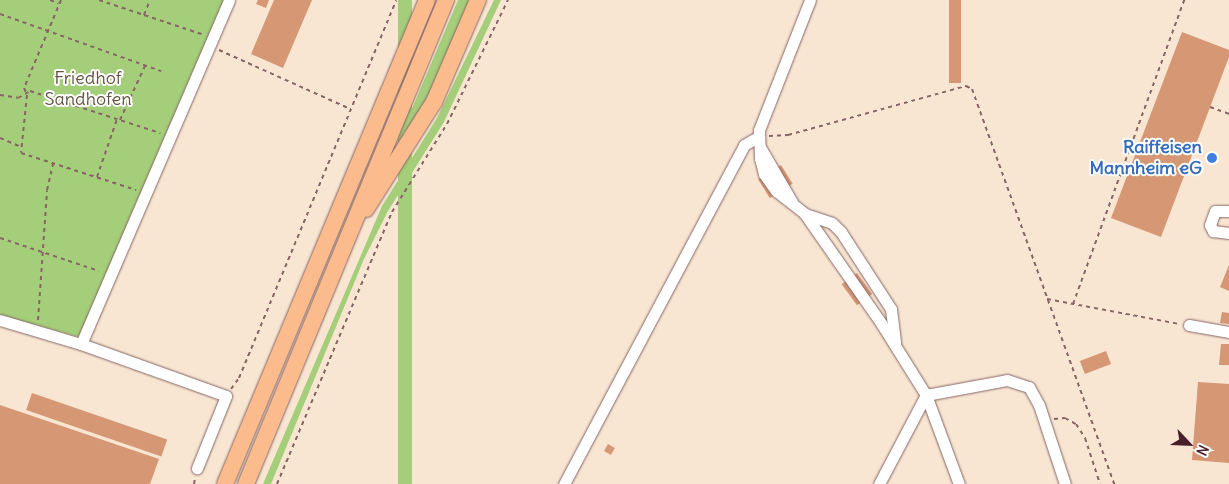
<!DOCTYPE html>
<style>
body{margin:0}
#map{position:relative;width:1229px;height:484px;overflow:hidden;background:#f8e6d2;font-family:Delius,sans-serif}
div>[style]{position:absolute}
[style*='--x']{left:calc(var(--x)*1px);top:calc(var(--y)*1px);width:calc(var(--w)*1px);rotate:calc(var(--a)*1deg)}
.green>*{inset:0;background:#a4ce79;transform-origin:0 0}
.building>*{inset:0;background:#d59774;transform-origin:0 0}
.path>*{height:2px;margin-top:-1px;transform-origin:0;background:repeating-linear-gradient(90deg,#876565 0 4px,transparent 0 8px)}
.roads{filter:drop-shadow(0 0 1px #876565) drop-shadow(0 0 1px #876565)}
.minor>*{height:11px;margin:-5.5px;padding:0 5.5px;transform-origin:5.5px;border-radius:5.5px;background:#fff}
.highway>*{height:16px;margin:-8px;padding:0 8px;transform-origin:8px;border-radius:8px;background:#fbbb8d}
.dots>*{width:14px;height:14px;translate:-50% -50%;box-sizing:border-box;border:2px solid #fff;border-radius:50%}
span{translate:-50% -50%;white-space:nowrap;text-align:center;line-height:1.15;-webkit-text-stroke:4px #fff;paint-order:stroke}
.park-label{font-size:18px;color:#655442}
.shop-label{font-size:18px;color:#366cbe;font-weight:700}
.right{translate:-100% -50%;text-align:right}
.north{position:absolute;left:1164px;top:419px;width:50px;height:50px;-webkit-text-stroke:4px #fff;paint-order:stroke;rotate:115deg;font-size:14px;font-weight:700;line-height:20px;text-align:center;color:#4a1f2b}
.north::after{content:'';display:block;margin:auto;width:18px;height:22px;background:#4a1f2b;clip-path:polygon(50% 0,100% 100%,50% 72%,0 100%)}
</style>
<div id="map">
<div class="green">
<i style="clip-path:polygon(0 0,224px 0,79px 337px,0 315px)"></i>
<i style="left:398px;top:0;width:14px;height:524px"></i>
<i style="clip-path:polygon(458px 0,474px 0,424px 112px,395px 149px)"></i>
<i style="clip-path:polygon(494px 0,501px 0,444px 122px,388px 211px,364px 259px,271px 484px,263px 484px,382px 206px,437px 118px)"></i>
</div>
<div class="building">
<i style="clip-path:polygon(258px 0,269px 0,266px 8px,256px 4px)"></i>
<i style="clip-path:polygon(274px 0,312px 0,283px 68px,251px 54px)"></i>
<i style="left:949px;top:0;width:12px;height:83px"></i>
<i style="clip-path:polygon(1182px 32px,1229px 50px,1229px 57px,1161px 237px,1111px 218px)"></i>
<i style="left:781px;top:165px;width:22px;height:27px;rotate:58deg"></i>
<i style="clip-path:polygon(1229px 265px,1229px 291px,1220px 287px)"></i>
<i style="left:857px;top:273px;width:26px;height:19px;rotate:54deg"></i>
<i style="clip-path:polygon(1222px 312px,1229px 313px,1229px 324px,1220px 323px)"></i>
<i style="clip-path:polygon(1221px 344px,1229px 344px,1229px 365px,1219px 365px)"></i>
<i style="left:1106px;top:351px;width:14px;height:28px;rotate:69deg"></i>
<i style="clip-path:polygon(1198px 382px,1229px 384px,1229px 463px,1192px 460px)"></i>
<i style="left:32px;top:393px;width:143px;height:18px;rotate:19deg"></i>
<i style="clip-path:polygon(0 405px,159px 459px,150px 484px,0 484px)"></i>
<i style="left:608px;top:444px;width:8px;height:8px;rotate:30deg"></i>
</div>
<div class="path">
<i style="--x:50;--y:0;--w:9;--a:21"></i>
<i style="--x:61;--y:0;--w:95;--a:112.8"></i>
<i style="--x:24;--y:88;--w:8;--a:67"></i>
<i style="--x:27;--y:95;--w:58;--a:95.9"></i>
<i style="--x:21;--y:153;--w:121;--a:17.8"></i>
<i style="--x:99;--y:0;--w:111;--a:18.4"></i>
<i style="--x:0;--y:14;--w:171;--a:19.5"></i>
<i style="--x:144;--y:15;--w:16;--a:-68"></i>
<i style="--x:219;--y:50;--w:144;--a:24.2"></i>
<i style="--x:0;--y:95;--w:18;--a:9"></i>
<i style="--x:18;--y:98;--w:14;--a:-30"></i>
<i style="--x:30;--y:91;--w:137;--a:17.9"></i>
<i style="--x:1210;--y:107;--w:20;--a:20"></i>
<i style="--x:120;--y:120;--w:60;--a:-65.2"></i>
<i style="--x:769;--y:136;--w:19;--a:-3"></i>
<i style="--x:788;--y:135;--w:185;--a:-15.4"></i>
<i style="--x:966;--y:86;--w:7;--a:27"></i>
<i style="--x:972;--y:89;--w:420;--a:70.2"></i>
<i style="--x:0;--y:138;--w:23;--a:23"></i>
<i style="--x:97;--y:177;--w:61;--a:-71"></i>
<i style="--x:0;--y:238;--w:104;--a:18.4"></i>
<i style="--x:1047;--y:299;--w:134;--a:10.7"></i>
<i style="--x:1073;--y:304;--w:324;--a:-69.9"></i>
<i style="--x:38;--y:320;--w:130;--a:-86"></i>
<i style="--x:47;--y:190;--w:27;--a:-77"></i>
<i style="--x:231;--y:389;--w:14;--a:-54"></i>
<i style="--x:239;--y:378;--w:409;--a:-67.4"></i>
<i style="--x:1054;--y:419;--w:11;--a:-5"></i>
<i style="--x:1065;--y:418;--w:13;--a:29"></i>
<i style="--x:1076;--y:424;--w:17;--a:57"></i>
<i style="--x:1085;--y:438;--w:48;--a:71.9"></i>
<i style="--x:194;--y:484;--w:6;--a:-81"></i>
<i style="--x:277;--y:484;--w:295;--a:-67.1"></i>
<i style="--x:392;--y:212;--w:104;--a:-58"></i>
<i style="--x:447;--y:124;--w:138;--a:-63.8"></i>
</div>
<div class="roads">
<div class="minor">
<i style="--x:810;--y:0;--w:140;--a:111.4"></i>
<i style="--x:759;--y:130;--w:28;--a:88"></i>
<i style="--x:760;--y:158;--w:16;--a:76"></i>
<i style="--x:764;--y:174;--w:21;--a:55"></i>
<i style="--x:776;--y:191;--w:37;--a:38"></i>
<i style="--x:805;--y:214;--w:133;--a:55.1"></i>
<i style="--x:881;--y:323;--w:85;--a:58"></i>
<i style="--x:926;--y:395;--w:95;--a:69.7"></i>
<i style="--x:760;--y:147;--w:64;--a:59.8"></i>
<i style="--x:1229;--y:211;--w:14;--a:180"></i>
<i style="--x:1215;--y:211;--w:15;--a:110"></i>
<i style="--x:1210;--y:225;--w:7;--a:63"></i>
<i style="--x:1213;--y:231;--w:16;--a:7"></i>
<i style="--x:805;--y:214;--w:28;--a:18"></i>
<i style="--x:832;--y:223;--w:13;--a:45"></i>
<i style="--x:841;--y:232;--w:92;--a:57"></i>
<i style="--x:891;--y:309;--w:34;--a:83"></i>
<i style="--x:0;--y:320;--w:84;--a:16.5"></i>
<i style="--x:81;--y:344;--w:374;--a:-66.7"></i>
<i style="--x:1189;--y:325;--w:41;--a:9.9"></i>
<i style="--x:81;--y:344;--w:154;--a:19.7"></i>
<i style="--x:226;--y:396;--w:78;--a:111.9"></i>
<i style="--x:564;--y:484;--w:384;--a:-62"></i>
<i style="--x:744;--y:145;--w:16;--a:-30"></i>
<i style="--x:879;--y:484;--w:101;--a:-62.2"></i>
<i style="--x:926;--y:395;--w:82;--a:-10.5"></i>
<i style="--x:1007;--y:380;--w:23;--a:18"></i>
<i style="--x:1029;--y:387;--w:21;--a:61"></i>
<i style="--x:1039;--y:405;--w:83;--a:71.8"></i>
</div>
<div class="highway">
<i style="--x:366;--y:209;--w:127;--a:-57.6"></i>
<i style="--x:434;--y:102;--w:111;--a:-66.7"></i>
<i style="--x:225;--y:484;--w:524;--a:-67.35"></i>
<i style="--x:246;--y:484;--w:524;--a:-67.55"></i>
</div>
</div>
<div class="dots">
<i style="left:1212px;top:158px;background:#3f7fe0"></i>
</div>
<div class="park-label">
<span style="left:88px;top:89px">Friedhof<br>Sandhofen</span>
</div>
<div class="shop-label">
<span class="right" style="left:1202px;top:158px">Raiffeisen<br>Mannheim eG</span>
</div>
<div class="north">N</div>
</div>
